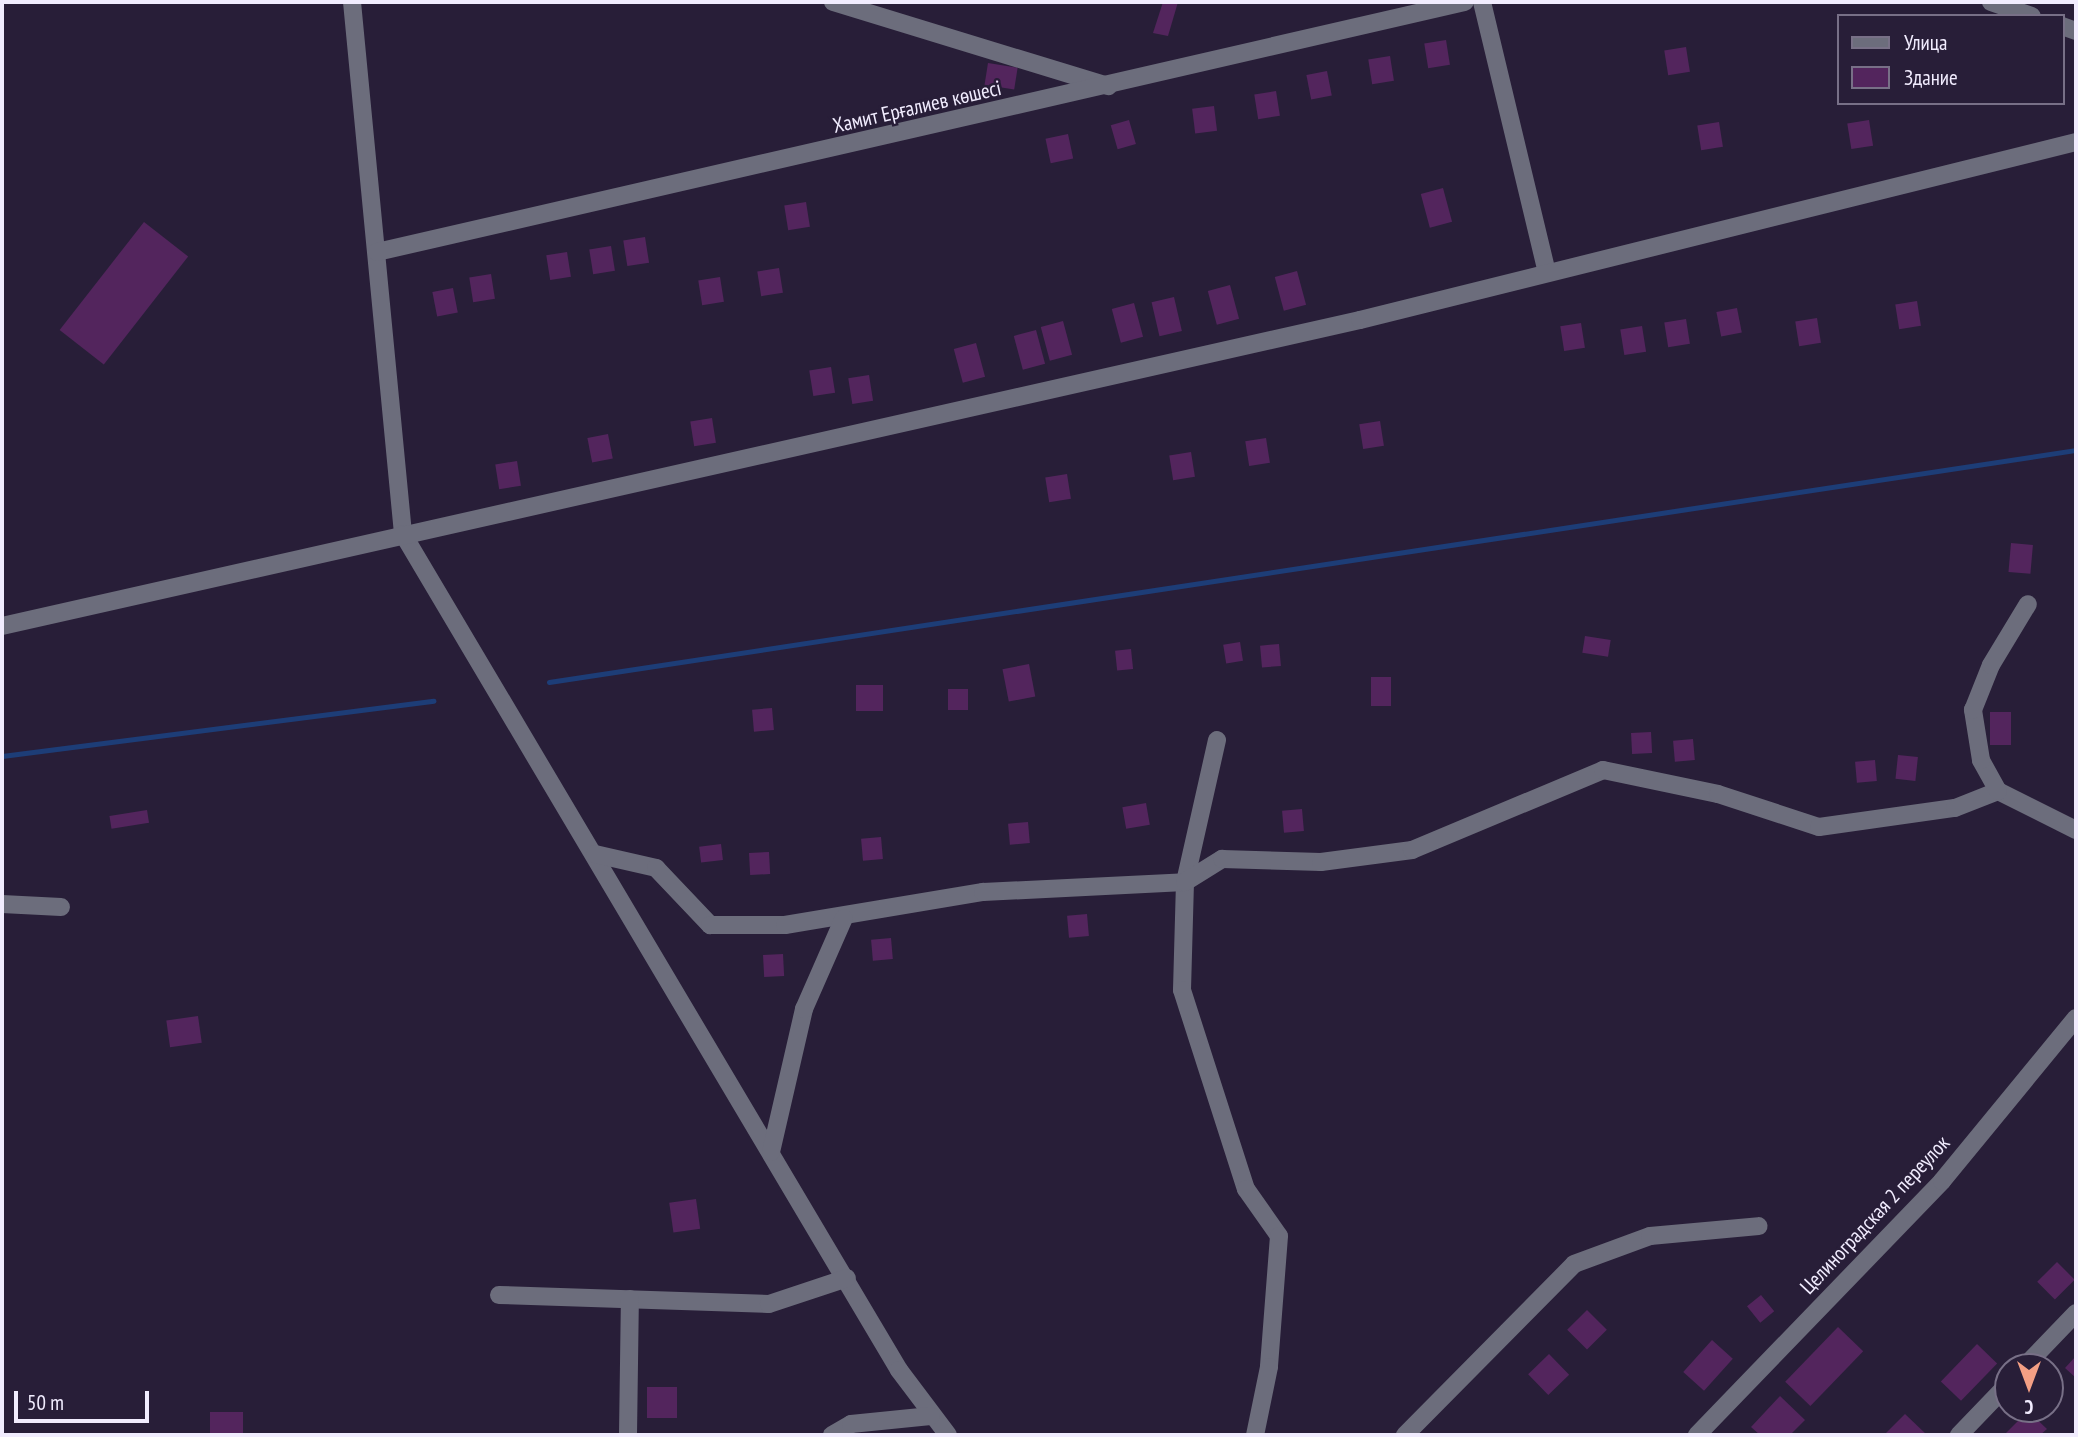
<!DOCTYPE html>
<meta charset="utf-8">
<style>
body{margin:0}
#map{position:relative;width:2078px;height:1437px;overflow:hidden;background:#281e38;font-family:"PT Sans Narrow",sans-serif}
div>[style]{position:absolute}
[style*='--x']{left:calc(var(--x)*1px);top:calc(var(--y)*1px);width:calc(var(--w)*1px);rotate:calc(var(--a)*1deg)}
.stream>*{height:5px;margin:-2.5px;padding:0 2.5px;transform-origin:2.5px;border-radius:2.5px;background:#1d3d77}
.building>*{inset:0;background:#53255d;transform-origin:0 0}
.minor>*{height:18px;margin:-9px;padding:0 9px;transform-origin:9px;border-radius:9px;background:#6c6d7c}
span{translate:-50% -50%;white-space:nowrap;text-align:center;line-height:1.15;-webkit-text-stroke:5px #281e38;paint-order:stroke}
.street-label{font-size:21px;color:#f1ecfe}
.frame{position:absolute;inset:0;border:4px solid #f1ecfe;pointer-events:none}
.legend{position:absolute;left:1837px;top:14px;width:228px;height:91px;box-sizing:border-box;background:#281e38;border:2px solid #787087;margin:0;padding:9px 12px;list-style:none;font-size:21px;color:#f1ecfe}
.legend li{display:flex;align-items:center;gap:14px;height:35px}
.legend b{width:35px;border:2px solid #787087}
.north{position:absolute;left:1994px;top:1353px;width:70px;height:70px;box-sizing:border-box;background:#281e38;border:2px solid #787087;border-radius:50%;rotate:180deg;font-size:19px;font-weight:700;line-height:28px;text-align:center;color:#f1ecfe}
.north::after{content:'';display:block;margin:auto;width:24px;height:32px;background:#f39f84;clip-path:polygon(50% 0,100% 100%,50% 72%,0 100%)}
.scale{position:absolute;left:14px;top:1391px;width:135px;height:32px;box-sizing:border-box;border:4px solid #f1ecfe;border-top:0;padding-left:9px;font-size:21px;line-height:24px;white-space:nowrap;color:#f1ecfe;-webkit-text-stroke:5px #281e38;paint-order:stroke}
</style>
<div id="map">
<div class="stream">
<i style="--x:549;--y:682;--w:1545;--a:-8.64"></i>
<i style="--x:2;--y:756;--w:435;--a:-7.3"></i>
</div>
<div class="building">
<i style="clip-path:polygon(1163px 2px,1178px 2px,1168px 36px,1153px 33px)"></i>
<i style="left:1446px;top:40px;width:25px;height:22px;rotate:81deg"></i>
<i style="left:1686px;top:47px;width:25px;height:22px;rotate:81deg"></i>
<i style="left:1390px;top:56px;width:25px;height:22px;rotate:81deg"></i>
<i style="left:988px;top:63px;width:30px;height:22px;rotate:9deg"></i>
<i style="left:1327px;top:71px;width:25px;height:21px;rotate:79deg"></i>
<i style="left:1276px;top:91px;width:25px;height:22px;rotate:81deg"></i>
<i style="left:1214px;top:106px;width:25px;height:22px;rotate:83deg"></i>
<i style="left:1129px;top:120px;width:25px;height:19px;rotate:74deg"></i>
<i style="left:1869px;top:120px;width:26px;height:22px;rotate:81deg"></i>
<i style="left:1719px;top:122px;width:25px;height:22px;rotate:81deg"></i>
<i style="left:1068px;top:134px;width:25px;height:23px;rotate:78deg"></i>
<i style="left:1443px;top:188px;width:35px;height:23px;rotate:75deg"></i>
<i style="left:806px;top:202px;width:25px;height:22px;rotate:81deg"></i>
<i style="left:144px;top:222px;width:56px;height:137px;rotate:38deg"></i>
<i style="left:645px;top:237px;width:26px;height:22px;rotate:81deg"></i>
<i style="left:611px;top:246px;width:25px;height:22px;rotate:81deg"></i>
<i style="left:567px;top:252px;width:25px;height:21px;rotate:81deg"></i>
<i style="left:779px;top:268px;width:25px;height:22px;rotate:81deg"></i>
<i style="left:1297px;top:271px;width:35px;height:23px;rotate:75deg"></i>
<i style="left:491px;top:274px;width:25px;height:22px;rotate:81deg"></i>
<i style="left:720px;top:277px;width:25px;height:22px;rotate:81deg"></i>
<i style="left:1230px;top:285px;width:35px;height:23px;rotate:75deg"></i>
<i style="left:453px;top:288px;width:25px;height:21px;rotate:79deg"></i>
<i style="left:1174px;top:297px;width:35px;height:23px;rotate:77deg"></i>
<i style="left:1917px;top:301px;width:25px;height:22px;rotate:81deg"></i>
<i style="left:1134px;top:303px;width:35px;height:23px;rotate:75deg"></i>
<i style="left:1737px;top:308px;width:25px;height:21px;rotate:79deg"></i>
<i style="left:1817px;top:318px;width:25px;height:22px;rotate:81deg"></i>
<i style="left:1686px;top:319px;width:25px;height:22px;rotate:81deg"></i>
<i style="left:1063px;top:321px;width:35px;height:23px;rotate:75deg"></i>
<i style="left:1581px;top:323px;width:25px;height:21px;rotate:81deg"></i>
<i style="left:1642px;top:326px;width:26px;height:22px;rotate:81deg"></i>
<i style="left:1036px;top:330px;width:35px;height:23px;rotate:75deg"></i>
<i style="left:976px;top:343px;width:35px;height:23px;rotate:75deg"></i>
<i style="left:831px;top:367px;width:26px;height:22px;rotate:81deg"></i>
<i style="left:869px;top:375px;width:26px;height:21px;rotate:81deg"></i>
<i style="left:712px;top:418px;width:25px;height:22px;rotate:81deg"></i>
<i style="left:1380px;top:421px;width:25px;height:21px;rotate:81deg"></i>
<i style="left:608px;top:434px;width:25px;height:21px;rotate:79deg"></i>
<i style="left:1266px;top:438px;width:25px;height:21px;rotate:81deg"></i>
<i style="left:1191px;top:452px;width:25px;height:22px;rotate:81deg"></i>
<i style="left:517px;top:461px;width:25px;height:22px;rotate:81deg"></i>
<i style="left:1067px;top:474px;width:25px;height:22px;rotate:81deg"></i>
<i style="left:2011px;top:543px;width:22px;height:29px;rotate:5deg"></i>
<i style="left:1585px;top:636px;width:26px;height:17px;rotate:9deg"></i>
<i style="left:1240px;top:642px;width:19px;height:17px;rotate:81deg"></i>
<i style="left:1279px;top:644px;width:22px;height:19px;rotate:85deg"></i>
<i style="left:1131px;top:649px;width:20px;height:16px;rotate:84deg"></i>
<i style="left:1029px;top:664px;width:33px;height:27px;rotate:79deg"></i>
<i style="left:1371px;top:677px;width:20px;height:29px"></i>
<i style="left:856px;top:685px;width:27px;height:26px"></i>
<i style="left:948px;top:689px;width:20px;height:21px"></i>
<i style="left:772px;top:708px;width:22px;height:20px;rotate:85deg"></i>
<i style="left:1990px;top:712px;width:21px;height:33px"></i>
<i style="left:1651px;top:732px;width:21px;height:20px;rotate:87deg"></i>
<i style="left:1693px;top:739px;width:21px;height:20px;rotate:85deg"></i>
<i style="left:1898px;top:755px;width:20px;height:24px;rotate:6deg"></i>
<i style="left:1875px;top:760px;width:21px;height:20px;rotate:85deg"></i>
<i style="left:1146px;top:803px;width:22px;height:24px;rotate:80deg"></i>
<i style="left:1302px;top:809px;width:22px;height:20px;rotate:85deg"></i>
<i style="left:147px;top:810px;width:13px;height:38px;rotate:81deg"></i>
<i style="left:1028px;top:822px;width:21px;height:20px;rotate:85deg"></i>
<i style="left:881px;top:837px;width:22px;height:20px;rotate:85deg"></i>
<i style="left:721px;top:844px;width:16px;height:22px;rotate:83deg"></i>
<i style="left:769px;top:852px;width:22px;height:20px;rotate:87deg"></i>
<i style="left:1087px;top:914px;width:22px;height:20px;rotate:85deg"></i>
<i style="left:891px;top:938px;width:21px;height:20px;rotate:85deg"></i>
<i style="left:783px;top:954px;width:22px;height:20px;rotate:87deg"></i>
<i style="left:198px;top:1016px;width:27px;height:32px;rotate:82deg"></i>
<i style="left:696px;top:1199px;width:30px;height:27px;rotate:82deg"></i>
<i style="left:2057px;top:1262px;width:25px;height:28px;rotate:45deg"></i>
<i style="left:1761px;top:1295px;width:21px;height:18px;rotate:51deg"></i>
<i style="left:1587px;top:1310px;width:28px;height:28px;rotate:45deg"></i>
<i style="left:1838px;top:1327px;width:35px;height:76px;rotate:44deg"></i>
<i style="left:1712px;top:1340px;width:28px;height:43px;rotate:42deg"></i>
<i style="left:1977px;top:1344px;width:28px;height:52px;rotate:44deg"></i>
<i style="left:1549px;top:1354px;width:29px;height:29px;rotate:46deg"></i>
<i style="clip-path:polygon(2076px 1356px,2076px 1378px,2065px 1368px)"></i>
<i style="left:647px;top:1387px;width:30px;height:31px"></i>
<i style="clip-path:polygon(1780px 1396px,1805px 1420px,1790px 1435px,1760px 1435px,1751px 1427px)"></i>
<i style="clip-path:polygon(2028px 1411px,2047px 1429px,2040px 1435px,2004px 1435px)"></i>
<i style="left:210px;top:1412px;width:33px;height:23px"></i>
<i style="clip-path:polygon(1905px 1414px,1927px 1435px,1884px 1435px)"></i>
</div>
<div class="minor">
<i style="--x:352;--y:2;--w:534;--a:84.52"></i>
<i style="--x:403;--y:534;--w:972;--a:59.32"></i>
<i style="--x:899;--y:1370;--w:81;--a:53"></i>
<i style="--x:833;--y:2;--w:288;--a:17"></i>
<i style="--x:1482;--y:2;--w:278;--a:76.5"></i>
<i style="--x:1991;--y:2;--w:43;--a:18.9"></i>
<i style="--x:2062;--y:26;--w:15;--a:20"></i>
<i style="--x:377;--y:252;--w:1116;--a:-12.94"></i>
<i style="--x:2;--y:626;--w:1392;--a:-12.7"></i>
<i style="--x:1360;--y:320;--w:738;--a:-13.96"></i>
<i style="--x:1217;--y:740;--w:146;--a:102.7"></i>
<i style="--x:1185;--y:882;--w:108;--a:91.6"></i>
<i style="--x:1182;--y:990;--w:209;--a:72.2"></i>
<i style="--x:1246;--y:1189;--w:57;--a:54.9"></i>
<i style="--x:1279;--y:1236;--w:131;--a:94.4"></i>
<i style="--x:1269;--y:1367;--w:69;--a:101.6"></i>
<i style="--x:1998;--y:791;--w:87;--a:26.6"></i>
<i style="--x:595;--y:854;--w:63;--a:12.9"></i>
<i style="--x:656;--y:868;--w:79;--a:46.5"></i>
<i style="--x:710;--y:925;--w:75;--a:0"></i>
<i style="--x:785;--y:925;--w:201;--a:-9.5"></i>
<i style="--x:983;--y:892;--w:202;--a:-2.8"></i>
<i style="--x:1185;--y:882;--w:44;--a:-31.9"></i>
<i style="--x:1222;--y:859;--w:99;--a:1.7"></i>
<i style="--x:1321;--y:862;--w:92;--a:-7.5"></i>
<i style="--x:1412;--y:850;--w:207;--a:-22.7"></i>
<i style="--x:1603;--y:770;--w:117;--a:11.8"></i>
<i style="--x:1718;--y:794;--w:106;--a:18.1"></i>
<i style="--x:1819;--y:827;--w:137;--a:-8"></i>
<i style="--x:1955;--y:808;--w:46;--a:-21.6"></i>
<i style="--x:1998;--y:791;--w:35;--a:-119"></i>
<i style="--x:1981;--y:760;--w:51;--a:-99.1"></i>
<i style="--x:1973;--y:710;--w:48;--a:-68.2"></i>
<i style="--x:1991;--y:665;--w:71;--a:-58.8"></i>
<i style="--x:2;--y:904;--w:59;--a:2.9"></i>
<i style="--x:771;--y:1152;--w:147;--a:-77"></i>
<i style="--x:804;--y:1009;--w:99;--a:-66.3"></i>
<i style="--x:499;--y:1295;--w:270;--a:1.9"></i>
<i style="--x:769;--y:1304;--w:82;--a:-18.4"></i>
<i style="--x:2024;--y:1367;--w:75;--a:-46.1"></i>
<i style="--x:628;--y:1435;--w:136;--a:-89.2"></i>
<i style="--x:832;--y:1435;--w:22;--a:-30"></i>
<i style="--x:851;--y:1424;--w:80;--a:-5.7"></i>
<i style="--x:1405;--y:1435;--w:240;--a:-45.3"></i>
<i style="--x:1574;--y:1264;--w:81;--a:-20.2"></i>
<i style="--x:1650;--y:1236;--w:109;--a:-5.2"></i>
<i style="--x:1697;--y:1435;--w:353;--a:-46"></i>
<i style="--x:1942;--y:1181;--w:211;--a:-50.6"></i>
<i style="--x:1959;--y:1435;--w:71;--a:-46.1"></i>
</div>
<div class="street-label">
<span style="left:917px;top:107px;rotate:-13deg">Хамит Ерғалиев көшесі</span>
<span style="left:1875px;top:1215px;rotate:-47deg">Целиноградская 2 переулок</span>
</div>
<div class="frame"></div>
<ul class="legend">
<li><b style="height:9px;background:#6c6d7c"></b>Улица</li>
<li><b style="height:19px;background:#53255d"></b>Здание</li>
</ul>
<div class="north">С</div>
<div class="scale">50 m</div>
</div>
